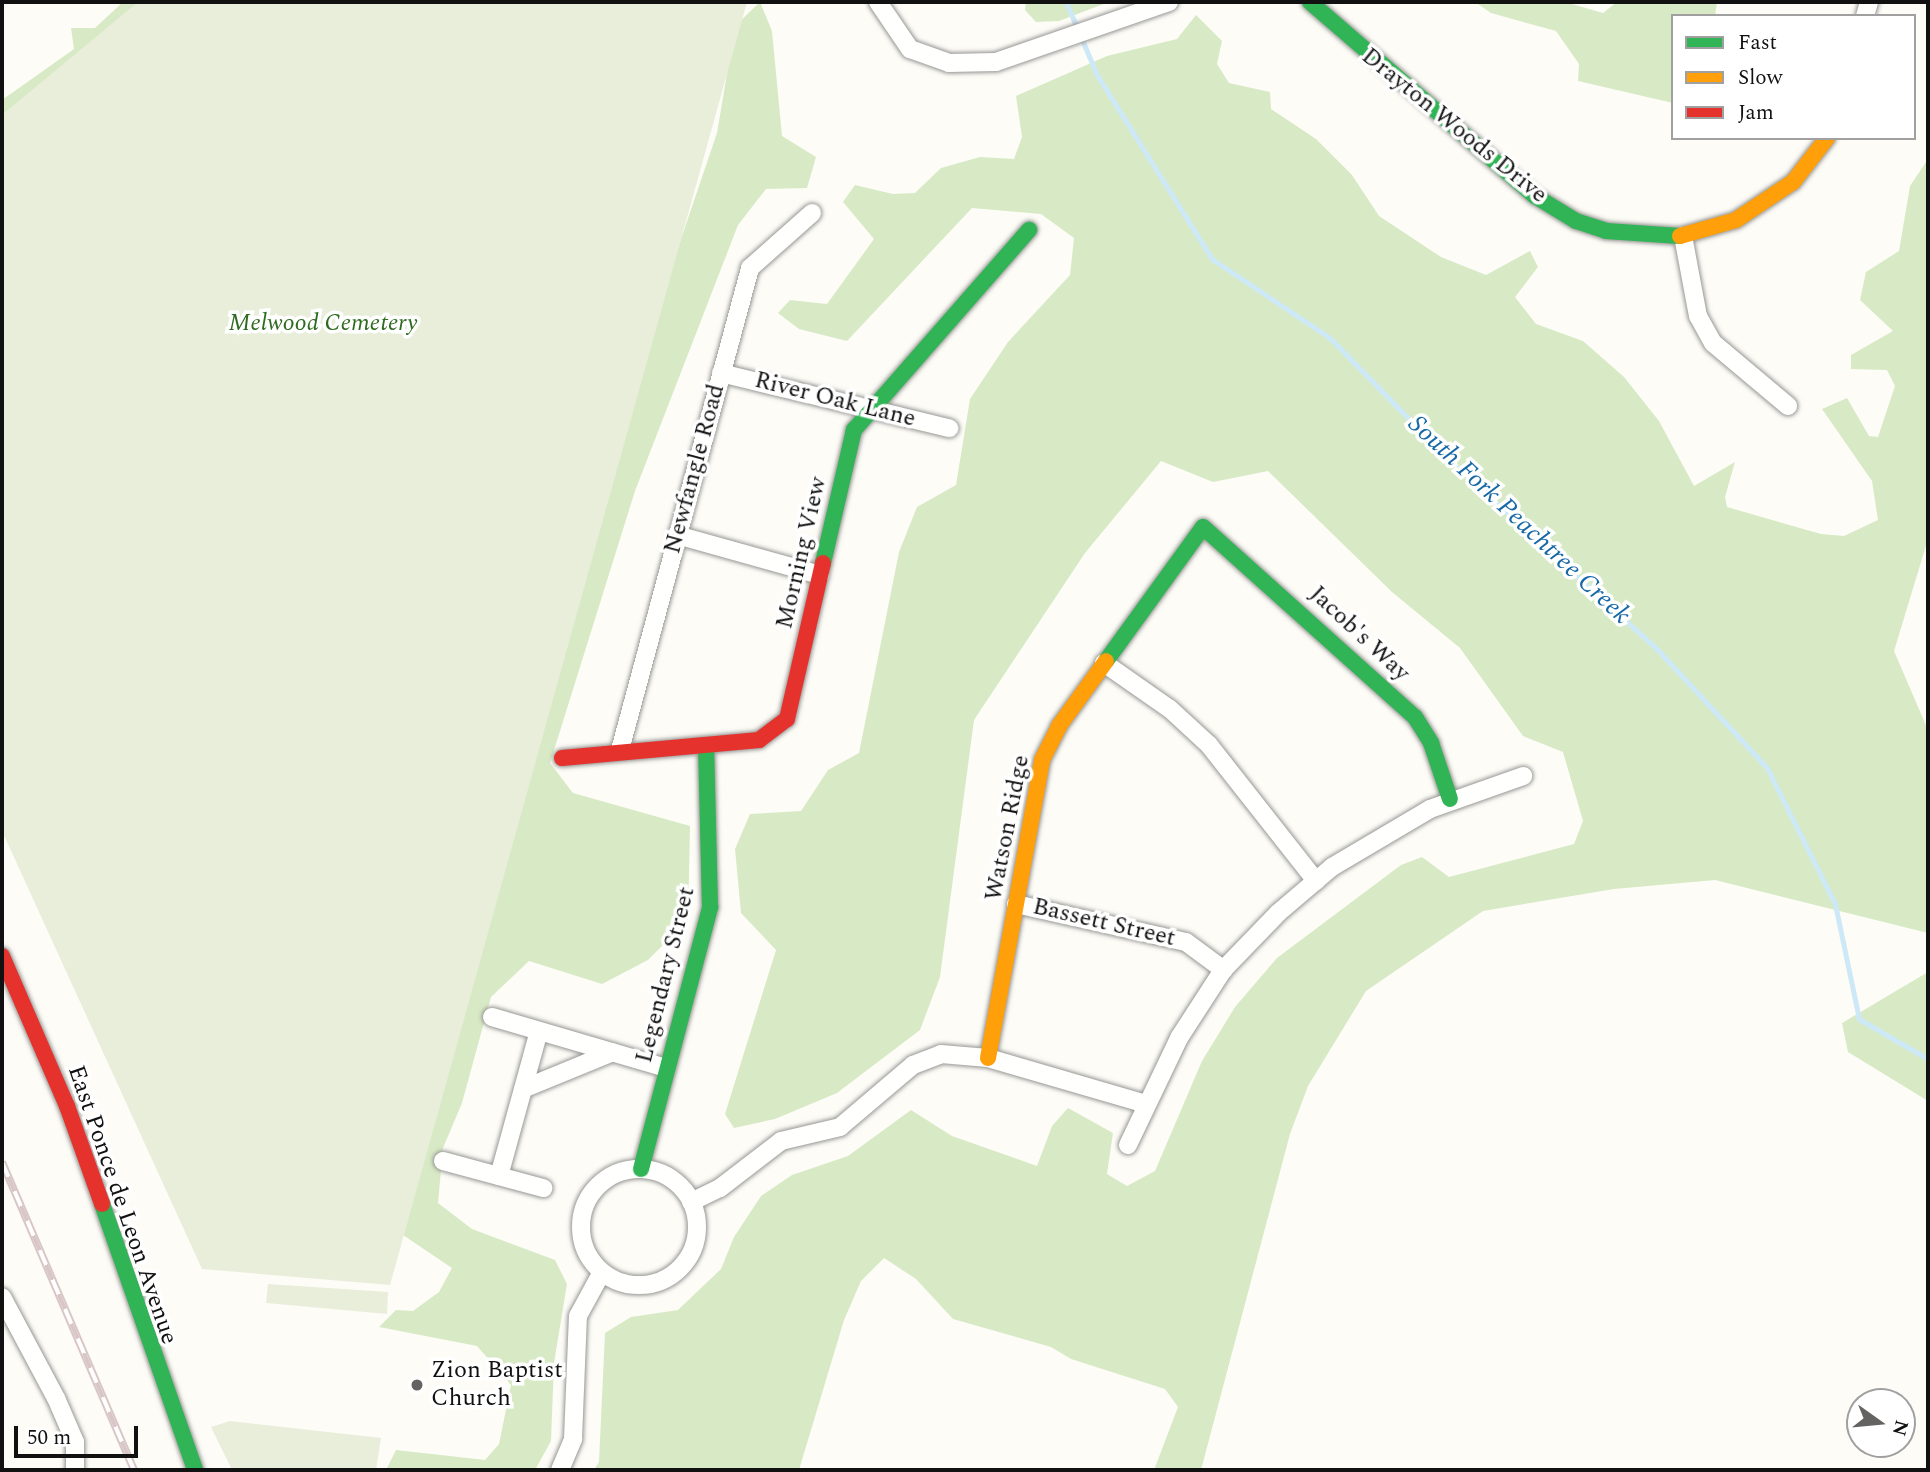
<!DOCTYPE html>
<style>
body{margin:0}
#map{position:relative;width:1930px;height:1472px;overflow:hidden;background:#fdfcf7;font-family:Spectral,serif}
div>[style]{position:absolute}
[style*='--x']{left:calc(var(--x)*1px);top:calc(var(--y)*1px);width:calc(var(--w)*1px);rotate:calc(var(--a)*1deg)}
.forest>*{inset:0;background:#d8eac5}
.cemetery>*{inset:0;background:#e9eedb}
.stream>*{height:5px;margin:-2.5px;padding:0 2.5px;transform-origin:2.5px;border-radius:2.5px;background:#cde8f7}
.roads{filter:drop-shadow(0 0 2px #979795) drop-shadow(0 0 2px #979795)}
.street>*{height:18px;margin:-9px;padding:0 9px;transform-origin:9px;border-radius:9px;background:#fffffe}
.street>.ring{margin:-9px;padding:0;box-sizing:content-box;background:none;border:18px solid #fffffe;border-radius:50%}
.fast>*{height:16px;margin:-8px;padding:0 8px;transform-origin:8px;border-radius:8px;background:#30b455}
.slow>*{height:16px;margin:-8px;padding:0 8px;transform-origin:8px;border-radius:8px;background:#ff9f0a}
.jam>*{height:16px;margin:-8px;padding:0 8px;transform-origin:8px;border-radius:8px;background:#e5322d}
.rail>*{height:8px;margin-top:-4px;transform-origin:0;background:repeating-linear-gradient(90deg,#fff 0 16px,#d9c6c7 0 32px);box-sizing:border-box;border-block:2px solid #d9c6c7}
.dots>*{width:19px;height:19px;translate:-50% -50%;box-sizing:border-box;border:4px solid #fff;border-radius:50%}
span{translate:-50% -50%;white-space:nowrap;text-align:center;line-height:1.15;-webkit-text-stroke:7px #fff;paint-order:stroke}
.street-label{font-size:24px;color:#111}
.park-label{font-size:24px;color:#2f6b1f;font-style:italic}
.poi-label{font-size:24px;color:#111}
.left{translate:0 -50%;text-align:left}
.water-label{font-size:26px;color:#1768a6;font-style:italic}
.frame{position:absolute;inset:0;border:4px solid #111;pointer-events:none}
.legend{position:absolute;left:1671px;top:14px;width:245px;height:126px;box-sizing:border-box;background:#fff;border:2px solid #a0a0a0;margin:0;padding:9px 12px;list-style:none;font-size:21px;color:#111}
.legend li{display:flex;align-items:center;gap:14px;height:35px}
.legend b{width:35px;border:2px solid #a0a0a0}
.north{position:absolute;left:1846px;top:1388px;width:70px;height:70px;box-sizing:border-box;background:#fff;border:2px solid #a0a0a0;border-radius:50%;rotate:105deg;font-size:19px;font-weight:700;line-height:28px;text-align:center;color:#111}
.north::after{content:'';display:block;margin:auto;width:24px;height:32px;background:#646362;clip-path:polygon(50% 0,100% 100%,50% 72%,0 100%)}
.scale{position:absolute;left:14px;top:1426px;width:124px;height:32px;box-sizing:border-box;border:4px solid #111;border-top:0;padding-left:9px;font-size:21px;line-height:24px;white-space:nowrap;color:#111;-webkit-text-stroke:5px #fff;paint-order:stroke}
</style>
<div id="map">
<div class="forest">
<i style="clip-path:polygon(123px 2px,175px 2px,2px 148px,2px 100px,74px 49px,71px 28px,95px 28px)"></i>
<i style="clip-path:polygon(760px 2px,772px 31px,782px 136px,816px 157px,807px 188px,766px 189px,738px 225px,635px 491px,550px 763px,573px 793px,690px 826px,688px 920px,648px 960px,602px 984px,529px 961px,491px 997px,462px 1103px,443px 1148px,438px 1203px,472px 1229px,555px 1260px,567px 1284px,554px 1363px,551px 1441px,535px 1470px,386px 1470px,396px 1450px,485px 1460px,499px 1444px,511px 1385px,477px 1346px,379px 1327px,396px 1310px,413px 1311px,439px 1292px,452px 1268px,400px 1233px,664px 289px,717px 133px,735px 26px)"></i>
<i style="clip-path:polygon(1026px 2px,1109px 2px,1059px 21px,1036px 22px,1025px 10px)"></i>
<i style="clip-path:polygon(1475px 2px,1565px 2px,1603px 13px,1617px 2px,1717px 2px,1715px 16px,1673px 16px,1673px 103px,1578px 81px,1579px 64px,1556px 31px,1491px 13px)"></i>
<i style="clip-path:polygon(1196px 15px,1222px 41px,1217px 64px,1229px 83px,1270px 92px,1271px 109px,1316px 139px,1352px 175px,1379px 216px,1441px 257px,1486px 275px,1530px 251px,1538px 267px,1515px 297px,1536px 324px,1583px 341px,1624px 377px,1659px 421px,1694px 486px,1735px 462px,1725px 497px,1727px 507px,1821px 534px,1844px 536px,1878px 520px,1872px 481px,1822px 409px,1847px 398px,1869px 436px,1878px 437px,1895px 386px,1887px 370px,1851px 369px,1851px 355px,1893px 331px,1860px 300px,1866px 272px,1899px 251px,1910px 186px,1928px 159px,1928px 539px,1894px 651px,1928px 730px,1928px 933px,1715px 880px,1614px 889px,1483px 911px,1366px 991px,1308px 1086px,1290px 1134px,1201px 1470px,1154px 1470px,1178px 1407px,1165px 1389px,1071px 1359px,1051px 1347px,953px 1319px,916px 1279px,884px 1258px,861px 1281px,844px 1320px,799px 1470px,594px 1470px,599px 1462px,605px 1333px,631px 1317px,678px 1310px,721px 1269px,734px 1237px,761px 1196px,792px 1175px,848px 1156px,911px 1110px,952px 1136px,1037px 1166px,1052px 1126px,1068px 1108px,1113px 1133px,1107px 1174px,1127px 1186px,1155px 1171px,1202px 1061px,1235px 1007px,1277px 958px,1401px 865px,1422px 857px,1449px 877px,1574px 844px,1583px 821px,1563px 752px,1523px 736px,1460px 648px,1392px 592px,1268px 471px,1213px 482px,1161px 461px,1085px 553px,974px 720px,940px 977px,920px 1030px,837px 1093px,775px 1119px,734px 1128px,725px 1114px,776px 950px,741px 913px,735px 849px,750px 814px,801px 811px,828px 770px,859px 753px,899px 552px,917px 507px,956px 485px,970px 399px,1008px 342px,1070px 275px,1074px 238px,1041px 214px,972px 208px,847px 341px,799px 329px,778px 313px,790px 300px,827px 304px,874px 239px,843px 202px,855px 185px,893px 194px,915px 193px,941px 168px,980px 157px,1014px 159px,1022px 137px,1016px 96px,1107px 56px,1177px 39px)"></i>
<i style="clip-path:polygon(1928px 972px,1928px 1101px,1848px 1052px,1842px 1023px)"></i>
</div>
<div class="cemetery">
<i style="clip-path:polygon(138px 2px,747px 2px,390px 1285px,202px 1269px,2px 831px,2px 115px)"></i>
<i style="clip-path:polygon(268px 1284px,388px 1292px,387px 1314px,266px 1303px)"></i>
<i style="clip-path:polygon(230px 1421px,381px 1438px,376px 1470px,232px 1470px,211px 1427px)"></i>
</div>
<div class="stream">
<i style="--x:1066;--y:2;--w:79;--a:67"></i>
<i style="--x:1097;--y:75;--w:217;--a:58"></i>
<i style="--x:1212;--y:259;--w:142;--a:33.8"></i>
<i style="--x:1330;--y:338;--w:168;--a:45.7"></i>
<i style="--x:1447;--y:458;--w:281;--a:42.3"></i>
<i style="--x:1655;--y:647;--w:165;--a:47.2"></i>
<i style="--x:1767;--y:768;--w:152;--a:63.4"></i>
<i style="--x:1835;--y:904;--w:117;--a:78.2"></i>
<i style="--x:1859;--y:1019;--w:80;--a:30.1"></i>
</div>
<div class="roads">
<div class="street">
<i style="--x:878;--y:2;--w:57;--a:55.8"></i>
<i style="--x:910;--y:49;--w:41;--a:19.7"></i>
<i style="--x:949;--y:63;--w:47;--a:-1.2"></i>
<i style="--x:996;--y:62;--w:183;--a:-19.1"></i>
<i style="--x:1865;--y:16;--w:15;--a:-74"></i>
<i style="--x:1683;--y:236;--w:81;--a:79.4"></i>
<i style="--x:1698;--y:316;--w:31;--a:61"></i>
<i style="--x:1713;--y:343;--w:98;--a:40"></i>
<i style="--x:721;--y:373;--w:235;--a:13.6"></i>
<i style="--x:677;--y:535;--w:148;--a:15.6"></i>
<i style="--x:1104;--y:663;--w:80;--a:34.9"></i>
<i style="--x:1170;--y:709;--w:53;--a:42.7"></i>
<i style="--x:1209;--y:745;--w:173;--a:51.8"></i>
<i style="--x:620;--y:750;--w:499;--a:-74.9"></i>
<i style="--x:750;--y:268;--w:83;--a:-41.6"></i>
<i style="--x:1016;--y:904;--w:174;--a:12.6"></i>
<i style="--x:1186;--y:942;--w:47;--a:36.4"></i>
<i style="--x:492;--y:1017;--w:181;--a:16.3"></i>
<i style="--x:523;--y:1089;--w:97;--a:-22.3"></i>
<i style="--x:1128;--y:1145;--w:119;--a:-64.5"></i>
<i style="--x:1179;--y:1038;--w:81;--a:-57.1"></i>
<i style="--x:1223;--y:970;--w:79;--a:-46"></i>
<i style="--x:1278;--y:913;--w:71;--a:-40.4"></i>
<i style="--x:1332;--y:867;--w:114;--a:-30.6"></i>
<i style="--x:1430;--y:809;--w:99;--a:-19.5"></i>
<i style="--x:443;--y:1161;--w:104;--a:15.1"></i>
<i class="ring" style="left:581px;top:1169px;width:98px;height:98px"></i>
<i style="--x:499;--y:1176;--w:150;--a:-74.6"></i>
<i style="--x:691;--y:1202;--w:32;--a:-26"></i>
<i style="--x:720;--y:1188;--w:77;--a:-37.6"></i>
<i style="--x:781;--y:1141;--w:61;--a:-13.3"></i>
<i style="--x:840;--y:1127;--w:96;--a:-40.3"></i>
<i style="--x:913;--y:1065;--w:30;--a:-21"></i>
<i style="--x:941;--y:1054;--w:47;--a:4.9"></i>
<i style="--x:988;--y:1058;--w:165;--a:16.2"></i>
<i style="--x:2;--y:1297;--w:115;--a:61.9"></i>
<i style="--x:56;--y:1398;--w:48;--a:66.6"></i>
<i style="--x:75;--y:1442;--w:28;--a:90"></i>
<i style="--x:560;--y:1470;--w:34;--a:-67"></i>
<i style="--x:573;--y:1439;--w:123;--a:-87.7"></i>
<i style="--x:578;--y:1316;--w:50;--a:-61.4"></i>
</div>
<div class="fast">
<i style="--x:1310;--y:2;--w:297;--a:40.8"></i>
<i style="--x:1535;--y:196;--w:48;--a:31.4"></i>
<i style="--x:1576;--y:221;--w:32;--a:18"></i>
<i style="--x:1606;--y:231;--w:74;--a:3.9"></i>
<i style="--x:823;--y:563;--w:137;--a:-76.9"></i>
<i style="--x:854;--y:430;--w:266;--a:-48.8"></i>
<i style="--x:1106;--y:661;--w:165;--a:-54.1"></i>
<i style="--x:1203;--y:527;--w:285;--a:41.9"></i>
<i style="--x:1415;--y:717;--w:31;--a:58"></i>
<i style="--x:1431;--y:743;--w:59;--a:71.3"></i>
<i style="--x:641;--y:1169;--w:271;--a:-75.2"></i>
<i style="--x:710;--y:907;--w:159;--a:-91.4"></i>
<i style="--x:102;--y:1204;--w:282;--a:70.7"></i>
</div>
<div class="slow">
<i style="--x:1680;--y:236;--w:58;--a:-15.9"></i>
<i style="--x:1736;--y:220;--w:69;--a:-33.7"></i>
<i style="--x:1793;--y:182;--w:56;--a:-52.3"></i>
<i style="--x:988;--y:1058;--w:303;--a:-79.7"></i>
<i style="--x:1042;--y:760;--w:38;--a:-63"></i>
<i style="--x:1059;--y:726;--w:80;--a:-54.1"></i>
</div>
<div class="jam">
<i style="--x:562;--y:758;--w:198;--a:-5.2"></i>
<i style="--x:759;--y:740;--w:35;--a:-37"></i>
<i style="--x:787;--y:719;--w:160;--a:-77"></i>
<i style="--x:2;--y:956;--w:163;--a:66.6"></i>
<i style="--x:67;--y:1106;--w:104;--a:70.3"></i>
</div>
</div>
<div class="rail">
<i style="--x:2;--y:1162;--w:335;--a:66.8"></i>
</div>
<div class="dots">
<i style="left:417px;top:1385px;background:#646362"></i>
</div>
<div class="street-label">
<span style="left:1454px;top:126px;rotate:39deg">Drayton Woods Drive</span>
<span style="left:835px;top:400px;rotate:14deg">River Oak Lane</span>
<span style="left:695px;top:469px;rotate:-75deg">Newfangle Road</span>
<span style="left:802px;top:553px;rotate:-77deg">Morning View</span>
<span style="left:1359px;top:634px;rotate:43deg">Jacob's Way</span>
<span style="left:1008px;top:828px;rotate:-79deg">Watson Ridge</span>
<span style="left:1104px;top:923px;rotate:13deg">Bassett Street</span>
<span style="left:666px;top:975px;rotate:-76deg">Legendary Street</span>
<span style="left:122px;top:1205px;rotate:71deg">East Ponce de Leon Avenue</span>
</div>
<div class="park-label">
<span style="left:323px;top:324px">Melwood Cemetery</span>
</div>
<div class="poi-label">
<span class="left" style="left:431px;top:1385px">Zion Baptist<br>Church</span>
</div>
<div class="water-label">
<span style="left:1519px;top:520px;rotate:43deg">South Fork Peachtree Creek</span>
</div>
<div class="frame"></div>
<ul class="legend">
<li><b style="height:9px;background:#30b455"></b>Fast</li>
<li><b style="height:9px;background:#ff9f0a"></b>Slow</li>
<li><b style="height:9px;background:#e5322d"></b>Jam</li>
</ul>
<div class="north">N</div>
<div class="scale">50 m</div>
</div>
